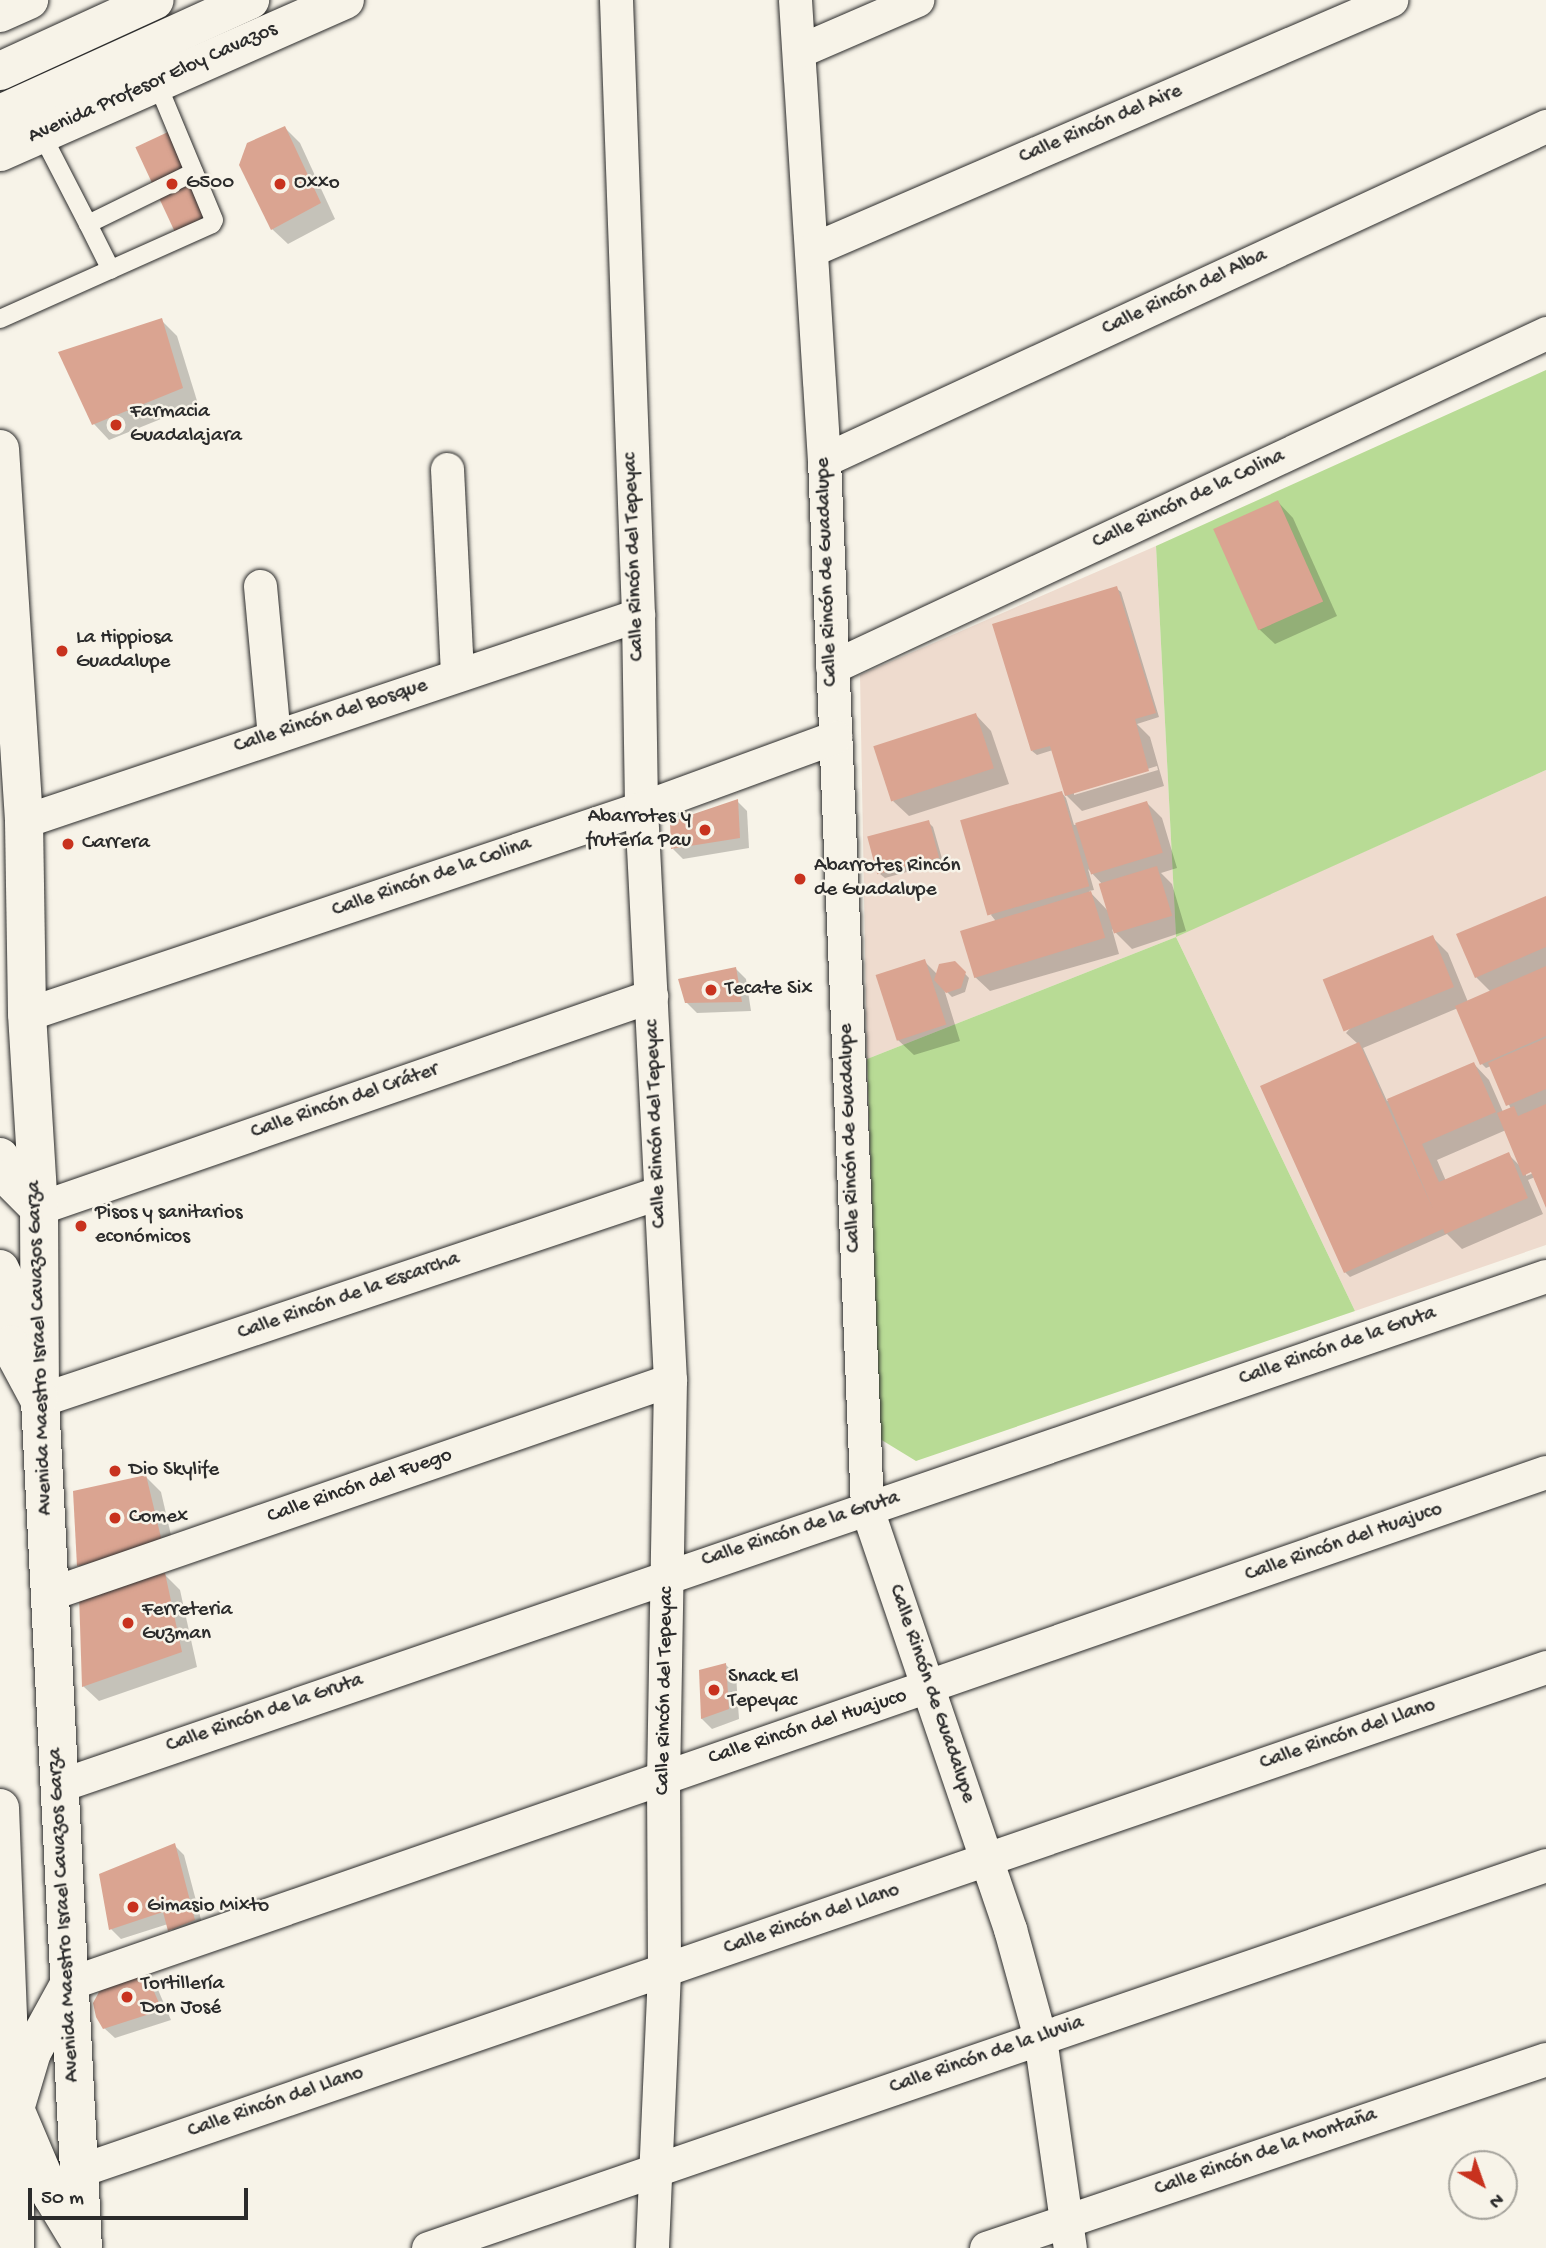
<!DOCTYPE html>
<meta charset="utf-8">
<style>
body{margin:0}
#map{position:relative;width:1546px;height:2248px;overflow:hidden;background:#f7f3e8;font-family:"Gochi Hand",sans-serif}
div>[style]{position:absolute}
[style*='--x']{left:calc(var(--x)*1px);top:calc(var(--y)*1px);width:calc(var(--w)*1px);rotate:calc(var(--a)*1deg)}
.built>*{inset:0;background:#eedbce}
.green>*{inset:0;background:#b8db95}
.shadow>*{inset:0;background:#0003}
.building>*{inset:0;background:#daa491;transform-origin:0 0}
.roads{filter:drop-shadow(0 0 2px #2b2b2b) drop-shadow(0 0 2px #2b2b2b)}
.service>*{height:18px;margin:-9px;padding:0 9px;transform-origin:9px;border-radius:9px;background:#f7f3e8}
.minor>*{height:33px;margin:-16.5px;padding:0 16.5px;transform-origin:16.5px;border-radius:16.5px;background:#f7f3e8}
.secondary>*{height:38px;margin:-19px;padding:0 19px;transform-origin:19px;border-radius:19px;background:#f7f3e8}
.dots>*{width:19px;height:19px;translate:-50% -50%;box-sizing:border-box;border:4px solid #f7f3e8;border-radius:50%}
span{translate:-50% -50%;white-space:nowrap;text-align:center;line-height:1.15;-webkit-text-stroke:5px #f7f3e8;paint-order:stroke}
.street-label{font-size:21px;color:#2b2b2b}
.poi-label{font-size:21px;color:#2b2b2b}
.left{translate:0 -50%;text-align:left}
.right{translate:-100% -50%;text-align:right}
.north{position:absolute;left:1448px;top:2150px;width:70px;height:70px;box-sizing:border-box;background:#f7f3e8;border:2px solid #a5a39c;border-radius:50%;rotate:140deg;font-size:19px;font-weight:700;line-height:28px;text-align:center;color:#2b2b2b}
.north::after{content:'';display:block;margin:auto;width:24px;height:32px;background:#c8321e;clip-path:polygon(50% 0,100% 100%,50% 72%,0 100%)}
.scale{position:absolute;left:28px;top:2188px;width:220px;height:32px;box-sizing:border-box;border:4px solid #2b2b2b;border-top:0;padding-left:9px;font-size:21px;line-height:24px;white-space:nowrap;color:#2b2b2b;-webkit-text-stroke:5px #f7f3e8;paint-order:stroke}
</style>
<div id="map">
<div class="built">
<i style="clip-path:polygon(1156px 546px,1176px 936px,1546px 770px,1546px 1245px,1355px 1311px,1176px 937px,867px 1059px,860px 675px)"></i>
</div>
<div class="green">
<i style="clip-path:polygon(1546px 370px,1546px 770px,1176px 937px,1355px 1311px,916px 1461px,880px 1439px,867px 1059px,1176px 937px,1156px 546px)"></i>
</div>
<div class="shadow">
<i style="clip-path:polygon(285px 128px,300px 143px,335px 219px,288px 244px,272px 229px)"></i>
<i style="clip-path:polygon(161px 320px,177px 336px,198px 404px,109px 440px,94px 424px)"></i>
<i style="clip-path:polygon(1278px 502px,1293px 518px,1337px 616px,1275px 644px,1259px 629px)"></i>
<i style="clip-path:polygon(evenodd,1116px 588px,1121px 592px,1159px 717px,1137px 724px,1150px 737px,1164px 786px,1082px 811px,1066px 795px,1053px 750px,1037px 755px,1032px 751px,1116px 588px,1157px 766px,1158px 770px,1074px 795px,1074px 792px,1157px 766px)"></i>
<i style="clip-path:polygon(976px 715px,991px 731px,1009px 784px,909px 816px,893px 801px)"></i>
<i style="clip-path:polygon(evenodd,1062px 793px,1066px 798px,1074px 825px,1147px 803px,1162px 818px,1177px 868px,1161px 873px,1172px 884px,1186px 931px,1132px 949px,1112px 929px,1119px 954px,990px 991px,974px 976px,995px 920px,991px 915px,1062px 793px,1088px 869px,1103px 885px,1109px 912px,1089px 891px,1094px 890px,1088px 869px)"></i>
<i style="clip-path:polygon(737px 801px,747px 811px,749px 848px,683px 859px,673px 849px)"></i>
<i style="clip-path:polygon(928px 822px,933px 827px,943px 862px,885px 878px,880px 874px)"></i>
<i style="clip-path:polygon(evenodd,1546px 898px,1546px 1164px,1526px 1173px,1526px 1176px,1546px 1168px,1546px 1203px,1535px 1177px,1528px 1180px,1543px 1214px,1462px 1249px,1447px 1234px,1350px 1277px,1345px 1272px,1358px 1044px,1346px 1033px,1432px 937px,1448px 953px,1468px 1002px,1491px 992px,1476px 977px,1546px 898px,1458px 1008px,1482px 1064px,1486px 1068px,1491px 1066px,1511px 1109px,1503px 1112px,1489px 1080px,1474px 1064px,1387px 1101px,1363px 1048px,1458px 1008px,1546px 898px,1506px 1130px,1521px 1167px,1508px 1154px,1446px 1181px,1437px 1160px,1506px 1130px)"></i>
<i style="clip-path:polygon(924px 961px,938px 975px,954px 962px,969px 978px,965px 992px,952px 997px,944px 989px,960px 1041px,914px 1055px,898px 1040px)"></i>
<i style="clip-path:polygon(736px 969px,746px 979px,751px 1011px,697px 1013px,686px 1002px)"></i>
<i style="clip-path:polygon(146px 1477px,161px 1492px,177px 1561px,94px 1581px,79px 1566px,75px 1492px)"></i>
<i style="clip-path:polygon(165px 1575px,180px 1590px,197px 1667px,99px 1701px,83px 1686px)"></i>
<i style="clip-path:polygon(726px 1665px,736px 1675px,739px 1719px,712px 1729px,702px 1719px,701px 1671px)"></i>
<i style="clip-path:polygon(174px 1845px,184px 1855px,204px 1931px,180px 1940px,168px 1924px,121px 1939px,111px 1929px)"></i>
<i style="clip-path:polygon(146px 1975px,156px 1985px,171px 2020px,115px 2038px,104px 2028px)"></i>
</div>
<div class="building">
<i style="clip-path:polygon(285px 126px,321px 203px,271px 230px,239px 165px,247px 143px)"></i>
<i style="left:168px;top:132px;width:98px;height:36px;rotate:65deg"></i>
<i style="clip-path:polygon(162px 318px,183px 388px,92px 425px,58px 352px)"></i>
<i style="left:1278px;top:500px;width:111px;height:71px;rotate:66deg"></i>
<i style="clip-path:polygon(1117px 586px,1156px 713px,1135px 719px,1149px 771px,1065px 796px,1050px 746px,1031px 751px,992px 624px)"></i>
<i style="left:976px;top:713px;width:58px;height:108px;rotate:72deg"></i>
<i style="left:1062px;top:791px;width:99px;height:106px;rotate:74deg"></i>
<i style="clip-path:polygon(738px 799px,740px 838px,671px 849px,670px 822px)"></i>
<i style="left:1147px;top:801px;width:54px;height:75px;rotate:73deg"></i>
<i style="left:929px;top:820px;width:39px;height:64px;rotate:75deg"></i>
<i style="left:1157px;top:866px;width:52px;height:61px;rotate:73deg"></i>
<i style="left:1091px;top:891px;width:49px;height:137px;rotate:73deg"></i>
<i style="clip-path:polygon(1546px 896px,1546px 947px,1475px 978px,1456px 934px)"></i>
<i style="left:1433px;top:935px;width:56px;height:119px;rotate:68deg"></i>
<i style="left:925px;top:959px;width:69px;height:52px;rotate:72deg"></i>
<i style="clip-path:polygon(955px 961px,966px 972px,961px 988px,946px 993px,934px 980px,939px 964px)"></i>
<i style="clip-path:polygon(1546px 966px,1546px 1036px,1480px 1065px,1455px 1006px)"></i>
<i style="clip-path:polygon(736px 967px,742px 1002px,685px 1003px,678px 979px)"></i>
<i style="clip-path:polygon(1546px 1038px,1546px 1089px,1506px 1106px,1488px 1063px)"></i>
<i style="clip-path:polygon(1359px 1042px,1433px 1209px,1387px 1099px,1474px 1062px,1496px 1112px,1422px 1144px,1439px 1182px,1509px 1152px,1528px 1198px,1445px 1234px,1443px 1229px,1344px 1273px,1260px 1086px)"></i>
<i style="clip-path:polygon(1546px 1104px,1546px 1208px,1531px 1172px,1523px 1176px,1497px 1113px,1514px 1106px,1518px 1116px)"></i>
<i style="clip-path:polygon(146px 1475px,163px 1546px,77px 1566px,73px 1491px)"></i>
<i style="clip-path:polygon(165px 1573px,182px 1652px,82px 1687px,79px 1594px)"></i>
<i style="clip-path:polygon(726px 1663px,729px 1709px,701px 1719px,699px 1670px)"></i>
<i style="clip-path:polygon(175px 1843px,195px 1920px,168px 1931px,163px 1912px,109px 1930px,99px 1874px)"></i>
<i style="clip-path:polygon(146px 1973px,162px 2010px,103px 2029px,96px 2017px,93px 2003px,99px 1992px,109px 1985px)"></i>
</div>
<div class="roads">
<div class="service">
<i style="--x:41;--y:133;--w:102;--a:62.7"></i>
<i style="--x:88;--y:224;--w:118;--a:-26.1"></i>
<i style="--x:88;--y:224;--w:51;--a:63.4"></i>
<i style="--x:0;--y:319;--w:232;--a:-24.1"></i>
<i style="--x:212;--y:224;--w:4;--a:-63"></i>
<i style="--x:214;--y:220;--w:148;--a:-112.6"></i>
</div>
<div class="minor">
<i style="--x:616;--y:0;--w:615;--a:87.95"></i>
<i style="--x:638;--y:615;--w:193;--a:89.1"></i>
<i style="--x:641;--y:808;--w:573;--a:87.1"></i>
<i style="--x:670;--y:1380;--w:397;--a:91"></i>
<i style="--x:663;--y:1777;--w:195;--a:89.7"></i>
<i style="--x:664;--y:1972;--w:276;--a:92.5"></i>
<i style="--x:795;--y:0;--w:461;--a:86.4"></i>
<i style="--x:824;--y:460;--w:1050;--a:87.65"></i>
<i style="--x:867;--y:1509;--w:444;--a:71.2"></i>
<i style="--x:1010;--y:1929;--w:113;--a:74.6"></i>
<i style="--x:1040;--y:2038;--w:212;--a:81.9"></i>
<i style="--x:799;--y:51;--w:129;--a:-23.4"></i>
<i style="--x:811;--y:250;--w:632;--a:-23.32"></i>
<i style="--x:824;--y:460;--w:796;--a:-24.83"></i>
<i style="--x:447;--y:469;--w:206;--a:87.2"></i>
<i style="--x:260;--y:586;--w:151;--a:84.7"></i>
<i style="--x:832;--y:667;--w:788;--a:-25.07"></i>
<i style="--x:24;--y:821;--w:648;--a:-18.55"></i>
<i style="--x:27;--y:1014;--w:648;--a:-18.55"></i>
<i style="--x:641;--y:808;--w:207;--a:-20.1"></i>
<i style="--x:39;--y:1208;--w:648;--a:-19.11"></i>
<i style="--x:40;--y:1400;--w:652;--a:-18.52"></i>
<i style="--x:49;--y:1594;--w:657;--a:-19.01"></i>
<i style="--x:58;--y:1786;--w:1573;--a:-18.92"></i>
<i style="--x:70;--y:1983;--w:1562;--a:-19.1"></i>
<i style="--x:78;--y:2171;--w:1552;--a:-18.95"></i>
<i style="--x:428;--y:2248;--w:1182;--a:-18.91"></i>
<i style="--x:986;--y:2248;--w:591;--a:-18.65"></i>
</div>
<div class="secondary">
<i style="--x:0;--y:13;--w:32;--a:-24"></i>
<i style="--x:0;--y:71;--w:170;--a:-24.6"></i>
<i style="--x:0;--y:114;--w:275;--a:-24.5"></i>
<i style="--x:0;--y:152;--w:377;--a:-23.8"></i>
<i style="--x:0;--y:449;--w:373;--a:86.3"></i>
<i style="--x:24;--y:821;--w:193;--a:89.1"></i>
<i style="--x:27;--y:1014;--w:194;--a:86.5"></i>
<i style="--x:39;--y:1208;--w:192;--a:89.7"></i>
<i style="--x:40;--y:1400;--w:849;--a:87.1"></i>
<i style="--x:0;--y:1157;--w:23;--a:67"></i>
<i style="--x:9;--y:1178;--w:42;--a:45"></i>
<i style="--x:0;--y:1269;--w:14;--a:65"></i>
<i style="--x:6;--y:1282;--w:63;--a:86.4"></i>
<i style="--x:10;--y:1345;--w:61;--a:61.8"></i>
<i style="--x:0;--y:1808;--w:212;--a:87.8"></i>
<i style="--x:8;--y:2020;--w:89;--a:85.5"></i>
<i style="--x:15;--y:2109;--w:139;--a:90"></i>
<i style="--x:70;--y:1983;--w:79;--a:118.8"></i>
<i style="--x:32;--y:2052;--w:59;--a:106.6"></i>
<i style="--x:15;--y:2109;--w:95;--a:67"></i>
<i style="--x:52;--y:2196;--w:54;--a:58.7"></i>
</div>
</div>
<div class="dots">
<i style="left:172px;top:184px;background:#c8321e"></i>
<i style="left:280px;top:184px;background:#c8321e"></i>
<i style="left:116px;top:425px;background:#c8321e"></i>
<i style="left:62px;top:651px;background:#c8321e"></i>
<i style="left:705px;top:830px;background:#c8321e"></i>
<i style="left:68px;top:844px;background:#c8321e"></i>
<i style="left:800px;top:879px;background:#c8321e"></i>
<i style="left:711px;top:990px;background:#c8321e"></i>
<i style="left:81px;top:1226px;background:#c8321e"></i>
<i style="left:115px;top:1471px;background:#c8321e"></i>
<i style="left:115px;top:1518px;background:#c8321e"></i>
<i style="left:128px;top:1623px;background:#c8321e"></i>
<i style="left:714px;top:1690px;background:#c8321e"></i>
<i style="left:133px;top:1907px;background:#c8321e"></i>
<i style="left:127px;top:1997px;background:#c8321e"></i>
</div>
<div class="street-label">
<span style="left:153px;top:84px;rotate:-24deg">Avenida Profesor Eloy Cavazos</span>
<span style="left:1101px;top:125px;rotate:-23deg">Calle Rincón del Aire</span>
<span style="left:1185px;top:293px;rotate:-25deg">Calle Rincón del Alba</span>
<span style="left:1189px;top:500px;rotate:-25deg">Calle Rincón de la Colina</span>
<span style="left:635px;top:557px;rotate:-92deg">Calle Rincón del Tepeyac</span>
<span style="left:828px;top:572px;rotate:-92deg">Calle Rincón de Guadalupe</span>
<span style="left:331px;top:717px;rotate:-18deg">Calle Rincón del Bosque</span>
<span style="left:432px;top:878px;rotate:-19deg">Calle Rincón de la Colina</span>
<span style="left:345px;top:1102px;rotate:-19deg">Calle Rincón del Cráter</span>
<span style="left:657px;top:1124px;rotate:-92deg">Calle Rincón del Tepeyac</span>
<span style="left:851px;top:1138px;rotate:-92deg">Calle Rincón de Guadalupe</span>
<span style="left:349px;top:1297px;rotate:-19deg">Calle Rincón de la Escarcha</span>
<span style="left:1338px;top:1347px;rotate:-19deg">Calle Rincón de la Gruta</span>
<span style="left:41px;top:1348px;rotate:-92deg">Avenida Maestro Israel Cavazos Garza</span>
<span style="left:360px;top:1487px;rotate:-19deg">Calle Rincón del Fuego</span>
<span style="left:801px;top:1530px;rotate:-18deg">Calle Rincón de la Gruta</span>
<span style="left:1344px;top:1543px;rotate:-19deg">Calle Rincón del Huajuco</span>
<span style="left:666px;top:1691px;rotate:-89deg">Calle Rincón del Tepeyac</span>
<span style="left:931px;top:1694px;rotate:71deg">Calle Rincón de Guadalupe</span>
<span style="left:265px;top:1714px;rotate:-19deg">Calle Rincón de la Gruta</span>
<span style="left:808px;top:1728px;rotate:-18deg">Calle Rincón del Huajuco</span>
<span style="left:1348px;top:1735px;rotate:-19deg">Calle Rincón del Llano</span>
<span style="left:65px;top:1915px;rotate:-93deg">Avenida Maestro Israel Cavazos Garza</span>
<span style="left:812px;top:1920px;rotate:-19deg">Calle Rincón del Llano</span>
<span style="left:987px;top:2056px;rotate:-19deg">Calle Rincón de la Lluvia</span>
<span style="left:276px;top:2103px;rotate:-19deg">Calle Rincón del Llano</span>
<span style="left:1266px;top:2153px;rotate:-19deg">Calle Rincón de la Montaña</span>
</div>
<div class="poi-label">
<span class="left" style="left:186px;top:184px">G500</span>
<span class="left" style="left:294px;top:184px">Oxxo</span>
<span class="left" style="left:130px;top:425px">Farmacia<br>Guadalajara</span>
<span class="left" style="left:76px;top:651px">La Hippiosa<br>Guadalupe</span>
<span class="right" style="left:691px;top:830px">Abarrotes y<br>frutería Pau</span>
<span class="left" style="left:82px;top:844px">Carrera</span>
<span class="left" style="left:814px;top:879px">Abarrotes Rincón<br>de Guadalupe</span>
<span class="left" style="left:725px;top:990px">Tecate Six</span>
<span class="left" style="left:95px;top:1226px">Pisos y sanitarios<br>económicos</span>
<span class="left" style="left:129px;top:1471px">Dio Skylife</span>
<span class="left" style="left:129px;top:1518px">Comex</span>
<span class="left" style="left:142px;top:1623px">Ferreteria<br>Guzman</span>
<span class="left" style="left:728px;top:1690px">Snack El<br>Tepeyac</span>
<span class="left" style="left:147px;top:1907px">Gimasio Mixto</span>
<span class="left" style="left:141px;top:1997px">Tortillería<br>Don José</span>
</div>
<div class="north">N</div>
<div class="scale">50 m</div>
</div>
